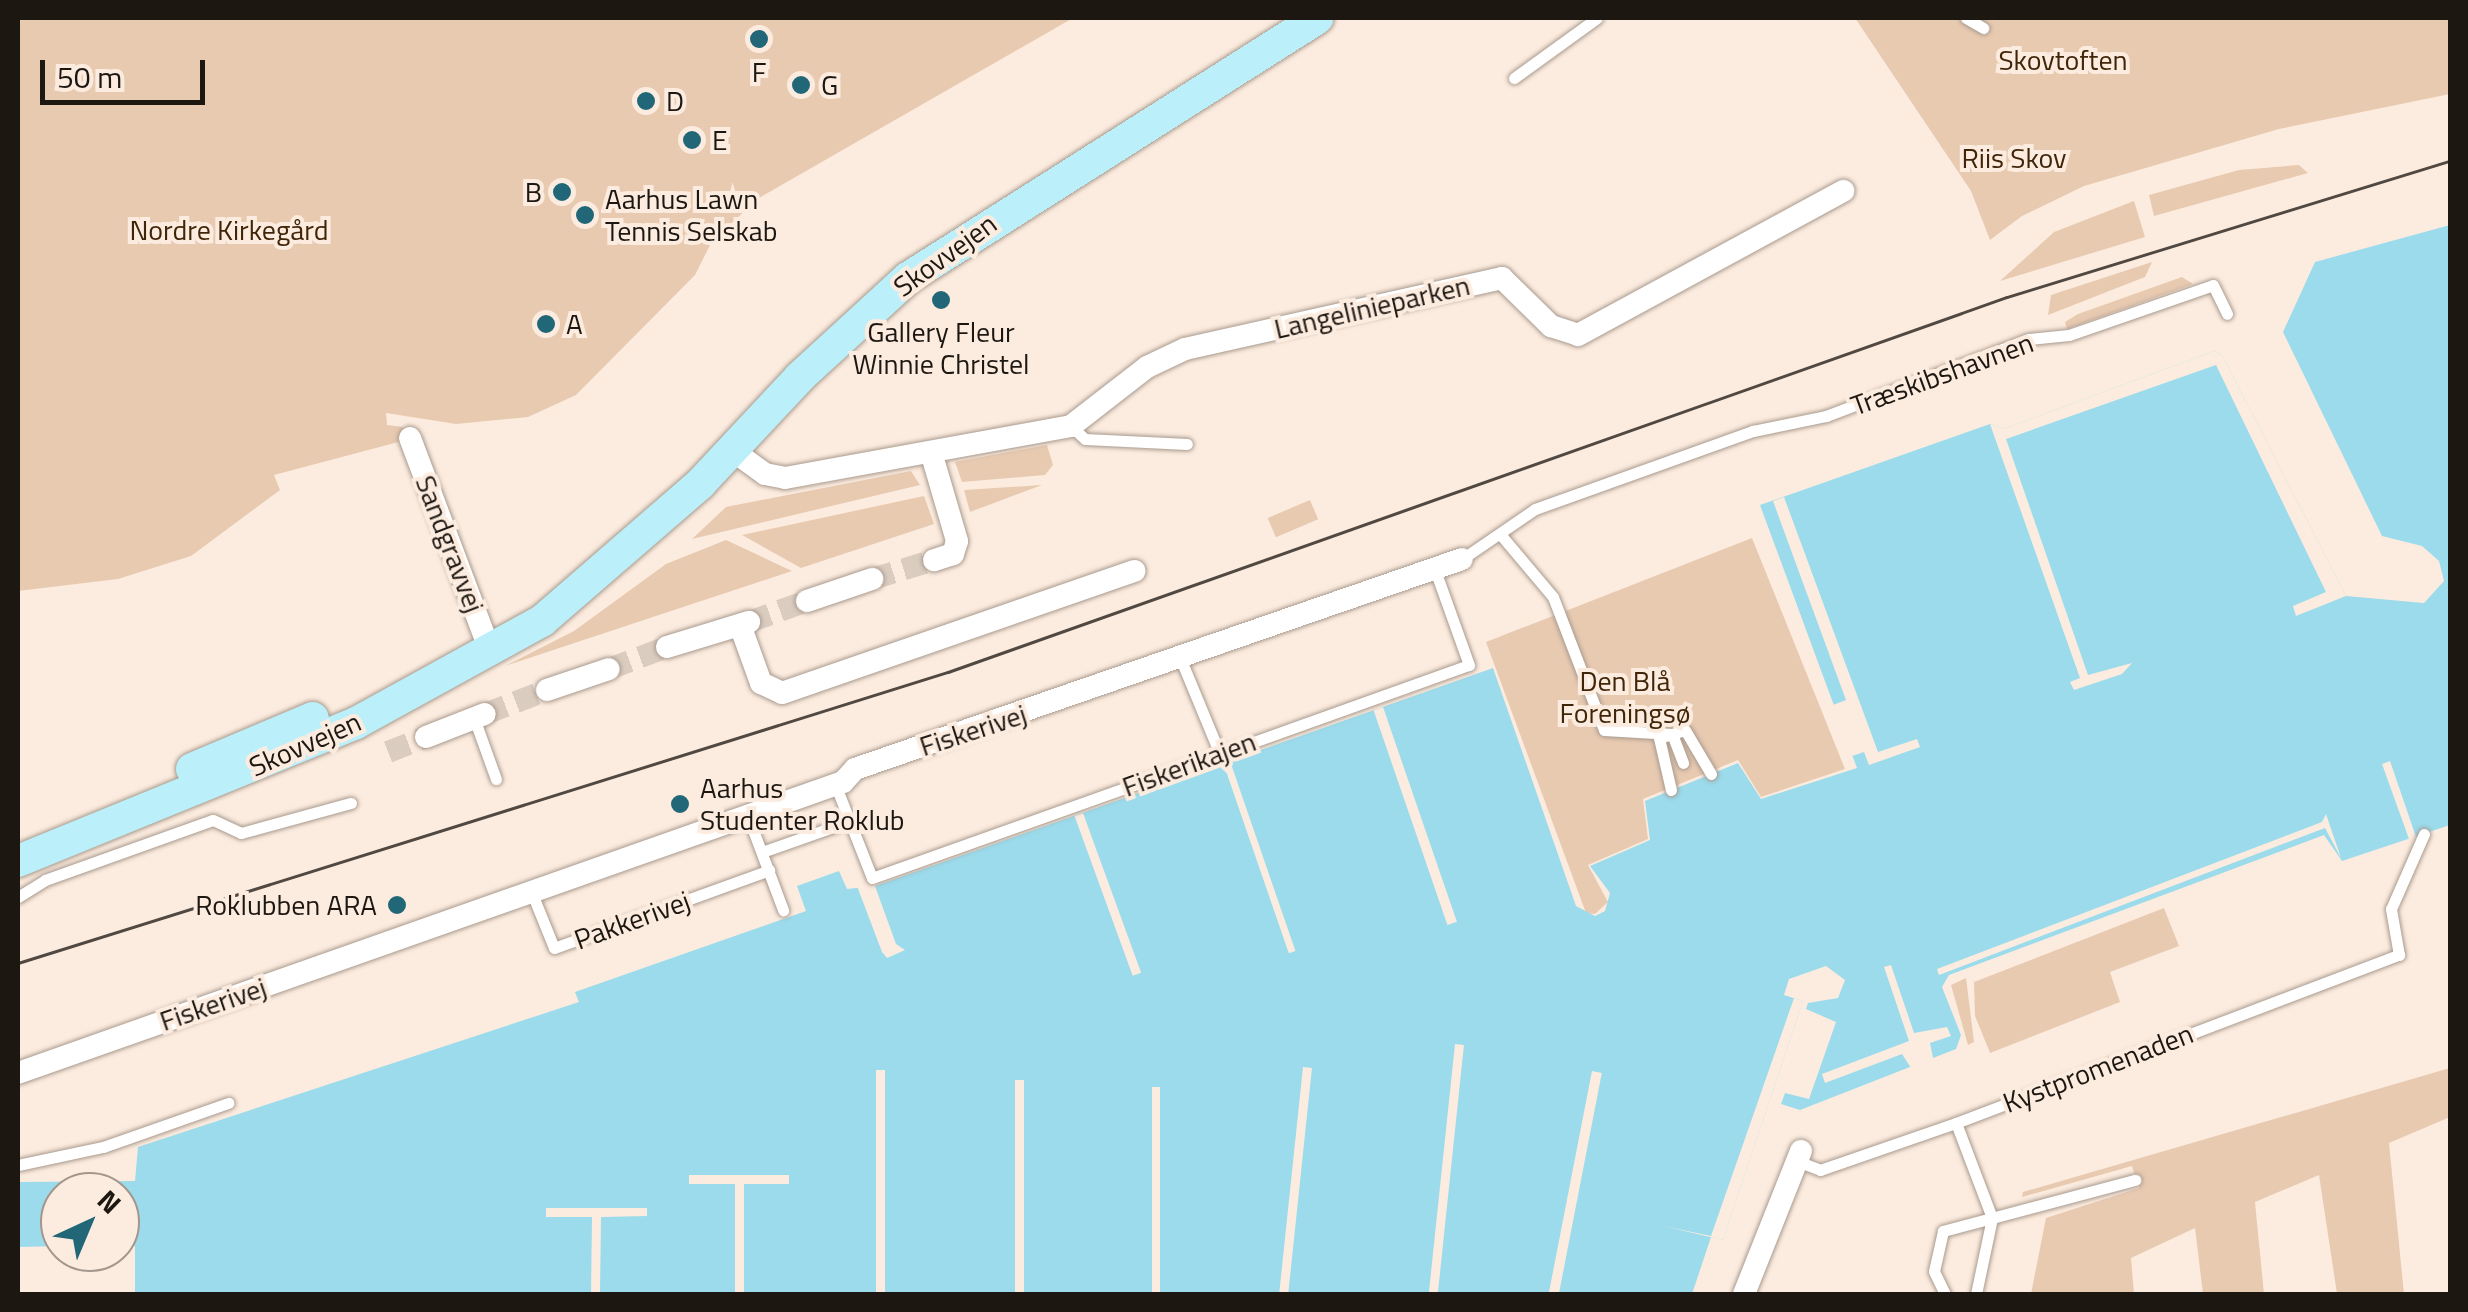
<!DOCTYPE html>
<meta charset="utf-8">
<style>
body{margin:0}
#map{position:relative;width:2468px;height:1312px;overflow:hidden;background:#fcecdf;font-family:"Titillium Web",sans-serif}
div>[style]{position:absolute}
[style*='--x']{left:calc(var(--x)*1px);top:calc(var(--y)*1px);width:calc(var(--w)*1px);rotate:calc(var(--a)*1deg)}
.green>*{inset:0;background:#e8cab1;transform-origin:0 0}
.water>*{inset:0;background:#9bdbec}
.pier>*{inset:0;background:#fcecdf;transform-origin:0 0}
.street-tunnel>*{height:22px;margin-top:-11px;transform-origin:0;background:repeating-linear-gradient(90deg,#dbccc0 0 22px,transparent 0 33px)}
.roads{filter:drop-shadow(0 0 2px #a99a8e) drop-shadow(0 0 2px #a99a8e)}
.lane>*{height:11px;margin:-5.5px;padding:0 5.5px;transform-origin:5.5px;border-radius:5.5px;background:#fff}
.street>*{height:22px;margin:-11px;padding:0 11px;transform-origin:11px;border-radius:11px;background:#fff}
.secondary>*{height:32px;margin:-16px;padding:0 16px;transform-origin:16px;border-radius:16px;background:#bbf0fb}
.tram>*{height:2.5px;margin:-1.25px;padding:0 1.25px;transform-origin:1.25px;border-radius:1.25px;background:#504841}
.dots>*{width:28px;height:28px;translate:-50% -50%;box-sizing:border-box;border:5px solid #fcecdf;border-radius:50%}
span{translate:-50% -50%;white-space:nowrap;text-align:center;line-height:1.15;-webkit-text-stroke:8px #fcecdf;paint-order:stroke}
.park-label{font-size:28px;color:#412508}
.poi-label{font-size:28px;color:#1d1712}
.left{translate:0 -50%;text-align:left}
.right{translate:-100% -50%;text-align:right}
.street-label{font-size:28px;color:#1d1712}
.frame{position:absolute;inset:0;border:20px solid #1d1712;pointer-events:none}
.north{position:absolute;left:40px;top:1172px;width:100px;height:100px;box-sizing:border-box;background:#fcecdf;border:2px solid #a3978d;border-radius:50%;rotate:44deg;font-size:28px;font-weight:700;line-height:40px;text-align:center;color:#1d1712}
.north::after{content:'';display:block;margin:auto;width:35px;height:45px;background:#216777;clip-path:polygon(50% 0,100% 100%,50% 72%,0 100%)}
.scale{position:absolute;left:40px;top:60px;width:165px;height:45px;box-sizing:border-box;border:5px solid #1d1712;border-top:0;padding-left:12px;font-size:30px;line-height:35px;white-space:nowrap;color:#1d1712;-webkit-text-stroke:8px #fcecdf;paint-order:stroke}
</style>
<div id="map">
<div class="green">
<i style="clip-path:polygon(18px 18px,1073px 18px,759px 198px,712px 241px,695px 275px,576px 395px,528px 417px,456px 424px,386px 413px,387px 425px,403px 427px,406px 440px,274px 475px,280px 490px,191px 556px,118px 579px,18px 591px)"></i>
<i style="clip-path:polygon(1855px 18px,2450px 18px,2450px 94px,2279px 129px,2084px 186px,2022px 216px,1990px 240px,1971px 191px)"></i>
<i style="clip-path:polygon(2299px 165px,2308px 173px,2154px 216px,2149px 195px,2239px 170px)"></i>
<i style="clip-path:polygon(2134px 201px,2145px 237px,2000px 281px,2054px 232px)"></i>
<i style="clip-path:polygon(2152px 262px,2145px 277px,2048px 315px,2051px 295px)"></i>
<i style="clip-path:polygon(2182px 277px,2193px 284px,2067px 329px,2065px 322px,2078px 314px)"></i>
<i style="clip-path:polygon(1047px 445px,1053px 465px,1045px 475px,962px 482px,955px 462px)"></i>
<i style="clip-path:polygon(911px 471px,920px 485px,692px 539px,726px 507px)"></i>
<i style="clip-path:polygon(1042px 485px,970px 512px,964px 490px)"></i>
<i style="clip-path:polygon(924px 496px,934px 524px,801px 568px,742px 535px)"></i>
<i style="left:1310px;top:500px;width:21px;height:46px;rotate:67deg"></i>
<i style="clip-path:polygon(1752px 538px,1845px 769px,1761px 797px,1738px 760px,1643px 799px,1648px 839px,1588px 865px,1608px 902px,1595px 914px,1586px 913px,1486px 642px)"></i>
<i style="clip-path:polygon(726px 540px,792px 571px,505px 666px,574px 631px,666px 564px)"></i>
<i style="clip-path:polygon(2164px 908px,2179px 946px,2110px 972px,2120px 1002px,1990px 1053px,1975px 1016px,1974px 982px)"></i>
<i style="clip-path:polygon(1966px 978px,1974px 1042px,1968px 1045px,1951px 985px)"></i>
<i style="clip-path:polygon(2450px 1068px,2450px 1117px,2389px 1143px,2404px 1294px,2337px 1294px,2319px 1175px,2255px 1202px,2264px 1294px,2203px 1294px,2195px 1228px,2131px 1258px,2134px 1294px,2031px 1294px,2046px 1218px,2139px 1188px,2132px 1166px,2022px 1197px,2023px 1192px)"></i>
</div>
<div class="water">
<i style="clip-path:polygon(2450px 225px,2450px 825px,2342px 861px,2324px 835px,1949px 975px,1942px 987px,1961px 1035px,1956px 1049px,1800px 1110px,1781px 1104px,1785px 1093px,1809px 1099px,1836px 1022px,1806px 1009px,1808px 1003px,1838px 998px,1845px 980px,1826px 966px,1789px 979px,1784px 995px,1803px 1001px,1723px 1240px,1711px 1237px,1692px 1294px,135px 1294px,135px 1246px,120px 1245px,120px 1192px,60px 1192px,60px 1246px,18px 1247px,18px 1182px,135px 1181px,138px 1147px,579px 1002px,575px 992px,806px 911px,797px 886px,839px 871px,847px 889px,875px 886px,1493px 668px,1576px 906px,1595px 916px,1605px 911px,1610px 893px,1590px 866px,1650px 840px,1645px 801px,1738px 763px,1761px 799px,1857px 768px,1760px 505px,1990px 424px,2004px 429px,2214px 351px,2222px 355px,2346px 596px,2424px 603px,2444px 581px,2439px 561px,2422px 546px,2382px 536px,2283px 332px,2315px 262px)"></i>
</div>
<div class="pier">
<i style="clip-path:polygon(2214px 351px,2222px 355px,2346px 596px,2296px 616px,2293px 606px,2326px 592px,2216px 365px,2006px 439px,2088px 675px,2132px 663px,2122px 674px,2074px 690px,2070px 682px,2080px 678px,1990px 424px,2004px 429px)"></i>
<i style="clip-path:polygon(1784px 497px,1878px 752px,1917px 739px,1920px 747px,1869px 765px,1864px 752px,1852px 756px,1833px 705px,1846px 700px,1773px 501px)"></i>
<i style="left:1383px;top:707px;width:227px;height:10px;rotate:71deg"></i>
<i style="left:1230px;top:761px;width:201px;height:7px;rotate:71deg"></i>
<i style="clip-path:polygon(2390px 761px,2416px 837px,2409px 839px,2382px 764px)"></i>
<i style="left:1083px;top:813px;width:170px;height:9px;rotate:70deg"></i>
<i style="clip-path:polygon(2326px 814px,2341px 858px,2325px 828px,1939px 975px,1937px 969px,2322px 822px)"></i>
<i style="clip-path:polygon(857px 886px,875px 886px,896px 944px,905px 950px,887px 958px,882px 952px)"></i>
<i style="clip-path:polygon(1891px 965px,1914px 1033px,1947px 1027px,1951px 1036px,1930px 1043px,1934px 1063px,1913px 1071px,1902px 1054px,1825px 1083px,1822px 1074px,1909px 1041px,1884px 967px)"></i>
<i style="clip-path:polygon(1794px 998px,1803px 1001px,1723px 1240px,1663px 1226px,1711px 1236px)"></i>
<i style="left:1455px;top:1044px;width:9px;height:251px;rotate:6deg"></i>
<i style="left:1303px;top:1067px;width:9px;height:227px;rotate:6deg"></i>
<i style="left:876px;top:1070px;width:9px;height:224px"></i>
<i style="left:1592px;top:1071px;width:10px;height:226px;rotate:11deg"></i>
<i style="left:1015px;top:1080px;width:9px;height:214px"></i>
<i style="left:1152px;top:1087px;width:8px;height:207px"></i>
<i style="clip-path:polygon(689px 1175px,789px 1175px,789px 1184px,744px 1184px,744px 1294px,735px 1294px,735px 1184px,689px 1184px)"></i>
<i style="clip-path:polygon(546px 1208px,647px 1208px,647px 1216px,601px 1217px,600px 1294px,591px 1294px,592px 1217px,546px 1217px)"></i>
</div>
<div class="street-tunnel">
<i style="--x:872;--y:579;--w:65;--a:-17"></i>
<i style="--x:749;--y:622;--w:62;--a:-19.9"></i>
<i style="--x:609;--y:669;--w:62;--a:-20.8"></i>
<i style="--x:485;--y:714;--w:66;--a:-21.2"></i>
<i style="--x:388;--y:752;--w:41;--a:-21.5"></i>
</div>
<div class="roads">
<div class="lane">
<i style="--x:1966;--y:18;--w:20;--a:30"></i>
<i style="--x:1514;--y:78;--w:102;--a:-35.9"></i>
<i style="--x:1071;--y:426;--w:19;--a:43"></i>
<i style="--x:1085;--y:439;--w:102;--a:2.8"></i>
<i style="--x:1500;--y:534;--w:82;--a:49.9"></i>
<i style="--x:1553;--y:597;--w:142;--a:69"></i>
<i style="--x:1604;--y:730;--w:68;--a:3.4"></i>
<i style="--x:1672;--y:734;--w:31;--a:69"></i>
<i style="--x:1462;--y:559;--w:88;--a:-34.4"></i>
<i style="--x:1535;--y:509;--w:232;--a:-19.7"></i>
<i style="--x:1753;--y:431;--w:75;--a:-11.6"></i>
<i style="--x:1826;--y:416;--w:217;--a:-20.8"></i>
<i style="--x:2029;--y:339;--w:40;--a:-5.7"></i>
<i style="--x:2069;--y:335;--w:152;--a:-19.1"></i>
<i style="--x:2213;--y:285;--w:32;--a:64"></i>
<i style="--x:1181;--y:660;--w:102;--a:67.5"></i>
<i style="--x:474;--y:718;--w:65;--a:70.2"></i>
<i style="--x:835;--y:784;--w:101;--a:68.5"></i>
<i style="--x:872;--y:878;--w:369;--a:-19.6"></i>
<i style="--x:1220;--y:754;--w:264;--a:-19.7"></i>
<i style="--x:1469;--y:665;--w:101;--a:-109.7"></i>
<i style="--x:1671;--y:790;--w:53;--a:-103"></i>
<i style="--x:1659;--y:738;--w:27;--a:-17"></i>
<i style="--x:1685;--y:730;--w:51;--a:59.4"></i>
<i style="--x:747;--y:814;--w:103;--a:69.4"></i>
<i style="--x:762;--y:852;--w:93;--a:-19.4"></i>
<i style="--x:531;--y:891;--w:61;--a:68"></i>
<i style="--x:554;--y:948;--w:229;--a:-19.9"></i>
<i style="--x:18;--y:897;--w:32;--a:-32"></i>
<i style="--x:45;--y:880;--w:178;--a:-19.7"></i>
<i style="--x:213;--y:820;--w:31;--a:25"></i>
<i style="--x:241;--y:833;--w:114;--a:-15.3"></i>
<i style="--x:1956;--y:1123;--w:102;--a:69.2"></i>
<i style="--x:1992;--y:1218;--w:78;--a:101.9"></i>
<i style="--x:1797;--y:1161;--w:25;--a:21"></i>
<i style="--x:1820;--y:1170;--w:144;--a:-19.1"></i>
<i style="--x:1956;--y:1123;--w:474;--a:-20.8"></i>
<i style="--x:2399;--y:955;--w:47;--a:-99.9"></i>
<i style="--x:2391;--y:909;--w:82;--a:-66.3"></i>
<i style="--x:18;--y:1165;--w:87;--a:-12"></i>
<i style="--x:103;--y:1147;--w:133;--a:-19.4"></i>
<i style="--x:1945;--y:1294;--w:25;--a:-116"></i>
<i style="--x:1934;--y:1271;--w:41;--a:-77.3"></i>
<i style="--x:1943;--y:1231;--w:199;--a:-14.9"></i>
</div>
<div class="street">
<i style="--x:410;--y:438;--w:228;--a:69.4"></i>
<i style="--x:732;--y:450;--w:41;--a:36"></i>
<i style="--x:765;--y:474;--w:20;--a:11"></i>
<i style="--x:785;--y:478;--w:291;--a:-10.3"></i>
<i style="--x:1071;--y:426;--w:96;--a:-37.8"></i>
<i style="--x:1147;--y:367;--w:42;--a:-25.3"></i>
<i style="--x:1185;--y:349;--w:325;--a:-12.6"></i>
<i style="--x:1502;--y:278;--w:69;--a:44.4"></i>
<i style="--x:1551;--y:326;--w:28;--a:18"></i>
<i style="--x:1578;--y:335;--w:302;--a:-28.5"></i>
<i style="--x:931;--y:452;--w:93;--a:73.7"></i>
<i style="--x:957;--y:541;--w:14;--a:107"></i>
<i style="--x:953;--y:554;--w:20;--a:162"></i>
<i style="--x:807;--y:601;--w:69;--a:-18.7"></i>
<i style="--x:740;--y:625;--w:62;--a:70.1"></i>
<i style="--x:761;--y:683;--w:23;--a:25"></i>
<i style="--x:782;--y:693;--w:373;--a:-19.1"></i>
<i style="--x:667;--y:647;--w:86;--a:-17"></i>
<i style="--x:547;--y:690;--w:65;--a:-18.7"></i>
<i style="--x:426;--y:737;--w:63;--a:-21.3"></i>
<i style="--x:18;--y:1073;--w:875;--a:-19.43"></i>
<i style="--x:843;--y:782;--w:18;--a:-47"></i>
<i style="--x:855;--y:769;--w:642;--a:-19.08"></i>
<i style="--x:1744;--y:1294;--w:154;--a:-68.3"></i>
</div>
<div class="secondary">
<i style="--x:192;--y:769;--w:131;--a:-22.9"></i>
<i style="--x:18;--y:861;--w:365;--a:-22.2"></i>
<i style="--x:356;--y:723;--w:213;--a:-28.8"></i>
<i style="--x:543;--y:620;--w:208;--a:-40.9"></i>
<i style="--x:700;--y:484;--w:146;--a:-46.9"></i>
<i style="--x:800;--y:377;--w:147;--a:-42.5"></i>
<i style="--x:908;--y:278;--w:485;--a:-32.4"></i>
</div>
</div>
<div class="tram">
<i style="--x:18;--y:963;--w:974;--a:-17.38"></i>
<i style="--x:948;--y:672;--w:1123;--a:-19.5"></i>
<i style="--x:2007;--y:297;--w:463;--a:-17.1"></i>
</div>
<div class="dots">
<i style="left:759px;top:39px;background:#216777"></i>
<i style="left:801px;top:85px;background:#216777"></i>
<i style="left:646px;top:101px;background:#216777"></i>
<i style="left:692px;top:140px;background:#216777"></i>
<i style="left:562px;top:192px;background:#216777"></i>
<i style="left:585px;top:215px;background:#216777"></i>
<i style="left:941px;top:300px;background:#216777"></i>
<i style="left:546px;top:324px;background:#216777"></i>
<i style="left:680px;top:804px;background:#216777"></i>
<i style="left:397px;top:905px;background:#216777"></i>
</div>
<div class="park-label">
<span style="left:2063px;top:60px">Skovtoften</span>
<span style="left:2014px;top:158px">Riis Skov</span>
<span style="left:229px;top:230px">Nordre Kirkegård</span>
<span style="left:1625px;top:697px">Den Blå<br>Foreningsø</span>
</div>
<div class="poi-label">
<span style="left:759px;top:72px">F</span>
<span class="left" style="left:821px;top:85px">G</span>
<span class="left" style="left:666px;top:101px">D</span>
<span class="left" style="left:712px;top:140px">E</span>
<span class="right" style="left:542px;top:192px">B</span>
<span class="left" style="left:605px;top:215px">Aarhus Lawn<br>Tennis Selskab</span>
<span class="left" style="left:566px;top:324px">A</span>
<span style="left:941px;top:348px">Gallery Fleur<br>Winnie Christel</span>
<span class="left" style="left:700px;top:804px">Aarhus<br>Studenter Roklub</span>
<span class="right" style="left:377px;top:905px">Roklubben ARA</span>
</div>
<div class="street-label">
<span style="left:945px;top:255px;rotate:-36deg">Skovvejen</span>
<span style="left:1372px;top:307px;rotate:-13deg">Langelinieparken</span>
<span style="left:1942px;top:374px;rotate:-20deg">Træskibshavnen</span>
<span style="left:450px;top:544px;rotate:69deg">Sandgravvej</span>
<span style="left:973px;top:730px;rotate:-18deg">Fiskerivej</span>
<span style="left:305px;top:744px;rotate:-24deg">Skovvejen</span>
<span style="left:1189px;top:764px;rotate:-20deg">Fiskerikajen</span>
<span style="left:632px;top:920px;rotate:-20deg">Pakkerivej</span>
<span style="left:213px;top:1004px;rotate:-19deg">Fiskerivej</span>
<span style="left:2098px;top:1068px;rotate:-21deg">Kystpromenaden</span>
</div>
<div class="frame"></div>
<div class="north">N</div>
<div class="scale">50 m</div>
</div>
